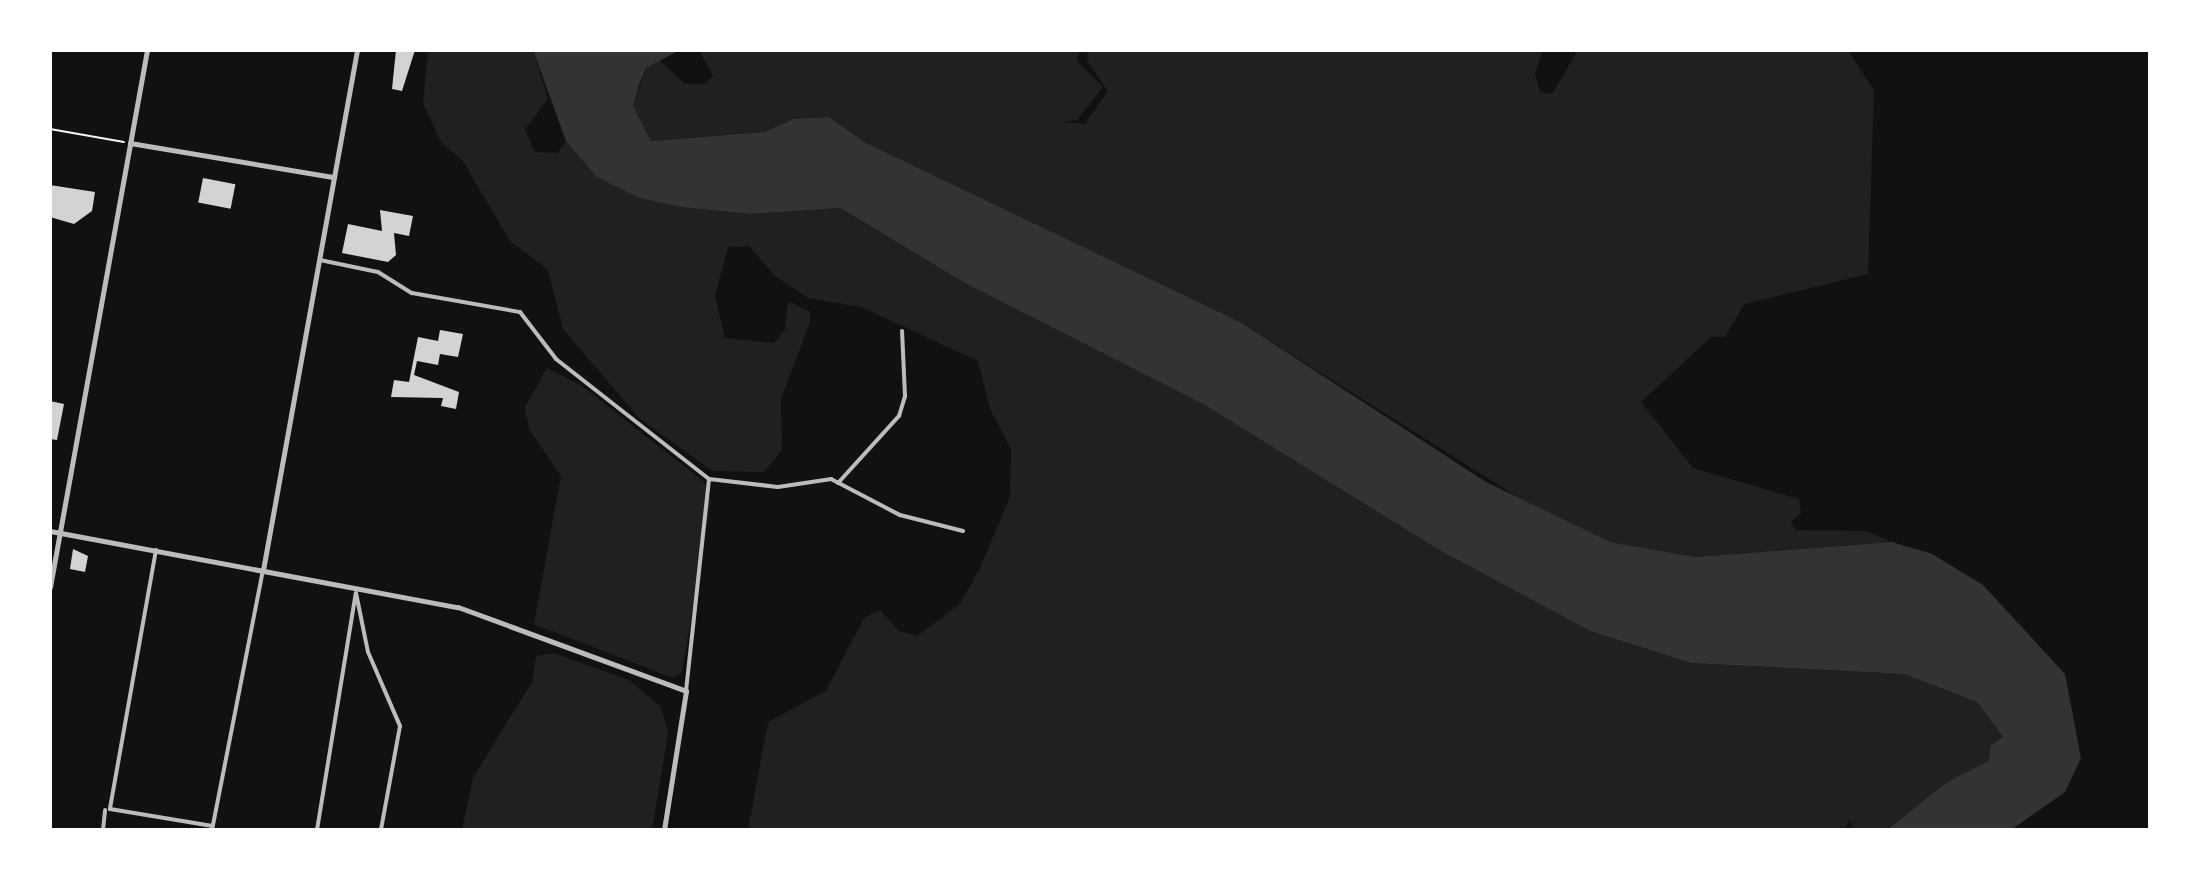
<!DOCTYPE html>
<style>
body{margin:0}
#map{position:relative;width:2200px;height:880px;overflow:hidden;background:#111;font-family:"Golos Text",sans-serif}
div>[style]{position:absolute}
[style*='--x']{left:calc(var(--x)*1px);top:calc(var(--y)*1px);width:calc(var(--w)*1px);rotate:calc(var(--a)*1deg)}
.green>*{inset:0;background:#202020}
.water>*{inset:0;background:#333}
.building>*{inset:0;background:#d3d3d3;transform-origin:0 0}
.path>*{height:2px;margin:-1px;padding:0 1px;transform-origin:1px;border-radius:1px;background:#f5f5f5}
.minor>*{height:4px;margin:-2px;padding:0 2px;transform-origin:2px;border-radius:2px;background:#bcbcbc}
.tertiary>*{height:5px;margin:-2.5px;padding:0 2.5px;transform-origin:2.5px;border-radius:2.5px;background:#bcbcbc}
span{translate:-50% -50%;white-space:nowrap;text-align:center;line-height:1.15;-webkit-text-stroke:6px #fff;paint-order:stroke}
.frame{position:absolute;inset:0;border:52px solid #fff;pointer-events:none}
</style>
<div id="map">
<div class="green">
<i style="clip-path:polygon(428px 50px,533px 50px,548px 99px,525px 129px,535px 152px,558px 153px,566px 141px,598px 177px,639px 198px,681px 207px,750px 214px,839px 208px,963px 282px,1203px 404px,1441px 551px,1590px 631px,1691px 663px,1904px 674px,1977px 702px,2003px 737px,1986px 766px,1947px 782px,1887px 830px,1853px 830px,1850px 820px,1844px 830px,748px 830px,768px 722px,826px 691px,864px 618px,880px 610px,899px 631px,917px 636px,960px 604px,980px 568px,1010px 497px,1011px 449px,990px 409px,978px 361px,861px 307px,808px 298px,775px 276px,749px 246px,728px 247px,715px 296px,725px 338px,774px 343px,785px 330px,788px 301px,810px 312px,810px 322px,781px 399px,782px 450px,764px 472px,712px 471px,639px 418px,563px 329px,548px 270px,510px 241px,463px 161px,441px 142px,423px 103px)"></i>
<i style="clip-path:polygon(699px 50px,1079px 50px,1077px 61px,1103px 87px,1077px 120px,1061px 122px,1085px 124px,1108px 91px,1087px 61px,1088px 50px,1543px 50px,1535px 74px,1540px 92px,1552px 94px,1578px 50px,1848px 50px,1874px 91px,1868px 274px,1744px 304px,1725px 337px,1711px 337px,1641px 402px,1693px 468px,1799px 499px,1801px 513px,1791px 522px,1796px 530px,1866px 531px,1892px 542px,1696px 557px,1610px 542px,1554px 520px,1240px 322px,866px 143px,829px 117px,793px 119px,765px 132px,651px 141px,633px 106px,646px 68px,657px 58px,685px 84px,705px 84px,713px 76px)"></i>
<i style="clip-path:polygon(547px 368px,582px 386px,704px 482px,711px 501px,682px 672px,673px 678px,534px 624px,561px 476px,529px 429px,525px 407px)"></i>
<i style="clip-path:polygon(553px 653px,629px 680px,661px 707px,668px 733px,652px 830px,462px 830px,473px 778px,532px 682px,536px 656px)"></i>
</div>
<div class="water">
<i style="clip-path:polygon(533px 50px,680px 50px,646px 68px,639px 85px,633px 106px,651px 141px,765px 132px,793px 119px,829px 117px,866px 143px,1240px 322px,1486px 482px,1610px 542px,1696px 557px,1892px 542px,1932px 554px,1983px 585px,2065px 674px,2081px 758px,2065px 792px,2011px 830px,1887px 830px,1947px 782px,1989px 761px,1991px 745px,2003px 737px,1977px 702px,1904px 674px,1691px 663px,1590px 631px,1441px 551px,1203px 404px,963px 282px,840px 208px,750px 214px,681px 207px,639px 198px,597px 177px,566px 141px)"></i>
</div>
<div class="building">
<i style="clip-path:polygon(396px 50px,415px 50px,402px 91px,392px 89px)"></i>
<i style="left:203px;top:178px;width:33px;height:25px;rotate:11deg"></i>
<i style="clip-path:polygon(50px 185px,95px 192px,92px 211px,74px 224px,50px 217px)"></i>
<i style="clip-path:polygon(380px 210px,413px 216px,409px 236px,394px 233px,396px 255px,388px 262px,342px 253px,348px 224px,382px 231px)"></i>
<i style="clip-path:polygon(440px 330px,463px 334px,458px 357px,440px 354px,438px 365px,417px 361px,414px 375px,459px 392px,456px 409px,441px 406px,443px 398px,391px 397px,394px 380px,409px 382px,418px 337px,438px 341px)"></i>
<i style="clip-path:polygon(50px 401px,64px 404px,57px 440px,50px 439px)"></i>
<i style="clip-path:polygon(73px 549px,88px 556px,85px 572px,70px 569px)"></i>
</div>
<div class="path">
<i style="--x:50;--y:129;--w:75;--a:10"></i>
</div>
<div class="minor">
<i style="--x:320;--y:260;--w:59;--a:11.7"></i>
<i style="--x:378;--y:272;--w:40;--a:32"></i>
<i style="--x:412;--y:293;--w:110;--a:10"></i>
<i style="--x:520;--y:312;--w:59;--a:52.5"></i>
<i style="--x:556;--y:359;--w:194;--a:38.1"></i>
<i style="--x:709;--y:479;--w:69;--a:6.6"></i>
<i style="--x:778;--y:487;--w:54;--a:-8.6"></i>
<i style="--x:831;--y:479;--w:78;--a:27.6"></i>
<i style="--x:900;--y:515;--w:65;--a:14.3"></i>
<i style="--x:838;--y:483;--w:91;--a:-47.7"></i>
<i style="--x:899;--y:416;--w:21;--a:-73"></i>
<i style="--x:905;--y:396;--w:65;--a:-92.6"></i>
<i style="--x:156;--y:550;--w:263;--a:100.1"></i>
<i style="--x:110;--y:809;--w:104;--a:9.4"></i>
<i style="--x:356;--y:593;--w:60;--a:78.5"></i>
<i style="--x:368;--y:652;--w:81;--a:66.6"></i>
<i style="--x:400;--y:726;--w:106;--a:100.4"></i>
<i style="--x:686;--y:691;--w:213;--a:-83.8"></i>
<i style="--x:103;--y:830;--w:20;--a:-84"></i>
<i style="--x:212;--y:830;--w:265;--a:-78.9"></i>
<i style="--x:317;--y:830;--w:240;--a:-80.7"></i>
</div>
<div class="tertiary">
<i style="--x:130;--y:143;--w:207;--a:9.5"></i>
<i style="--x:50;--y:531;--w:415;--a:10.6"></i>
<i style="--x:458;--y:607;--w:243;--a:20.2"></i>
<i style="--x:686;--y:691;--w:141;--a:99"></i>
<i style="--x:263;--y:570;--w:528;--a:-79.75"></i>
<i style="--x:50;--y:587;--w:546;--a:-79.76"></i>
</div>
<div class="frame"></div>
</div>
